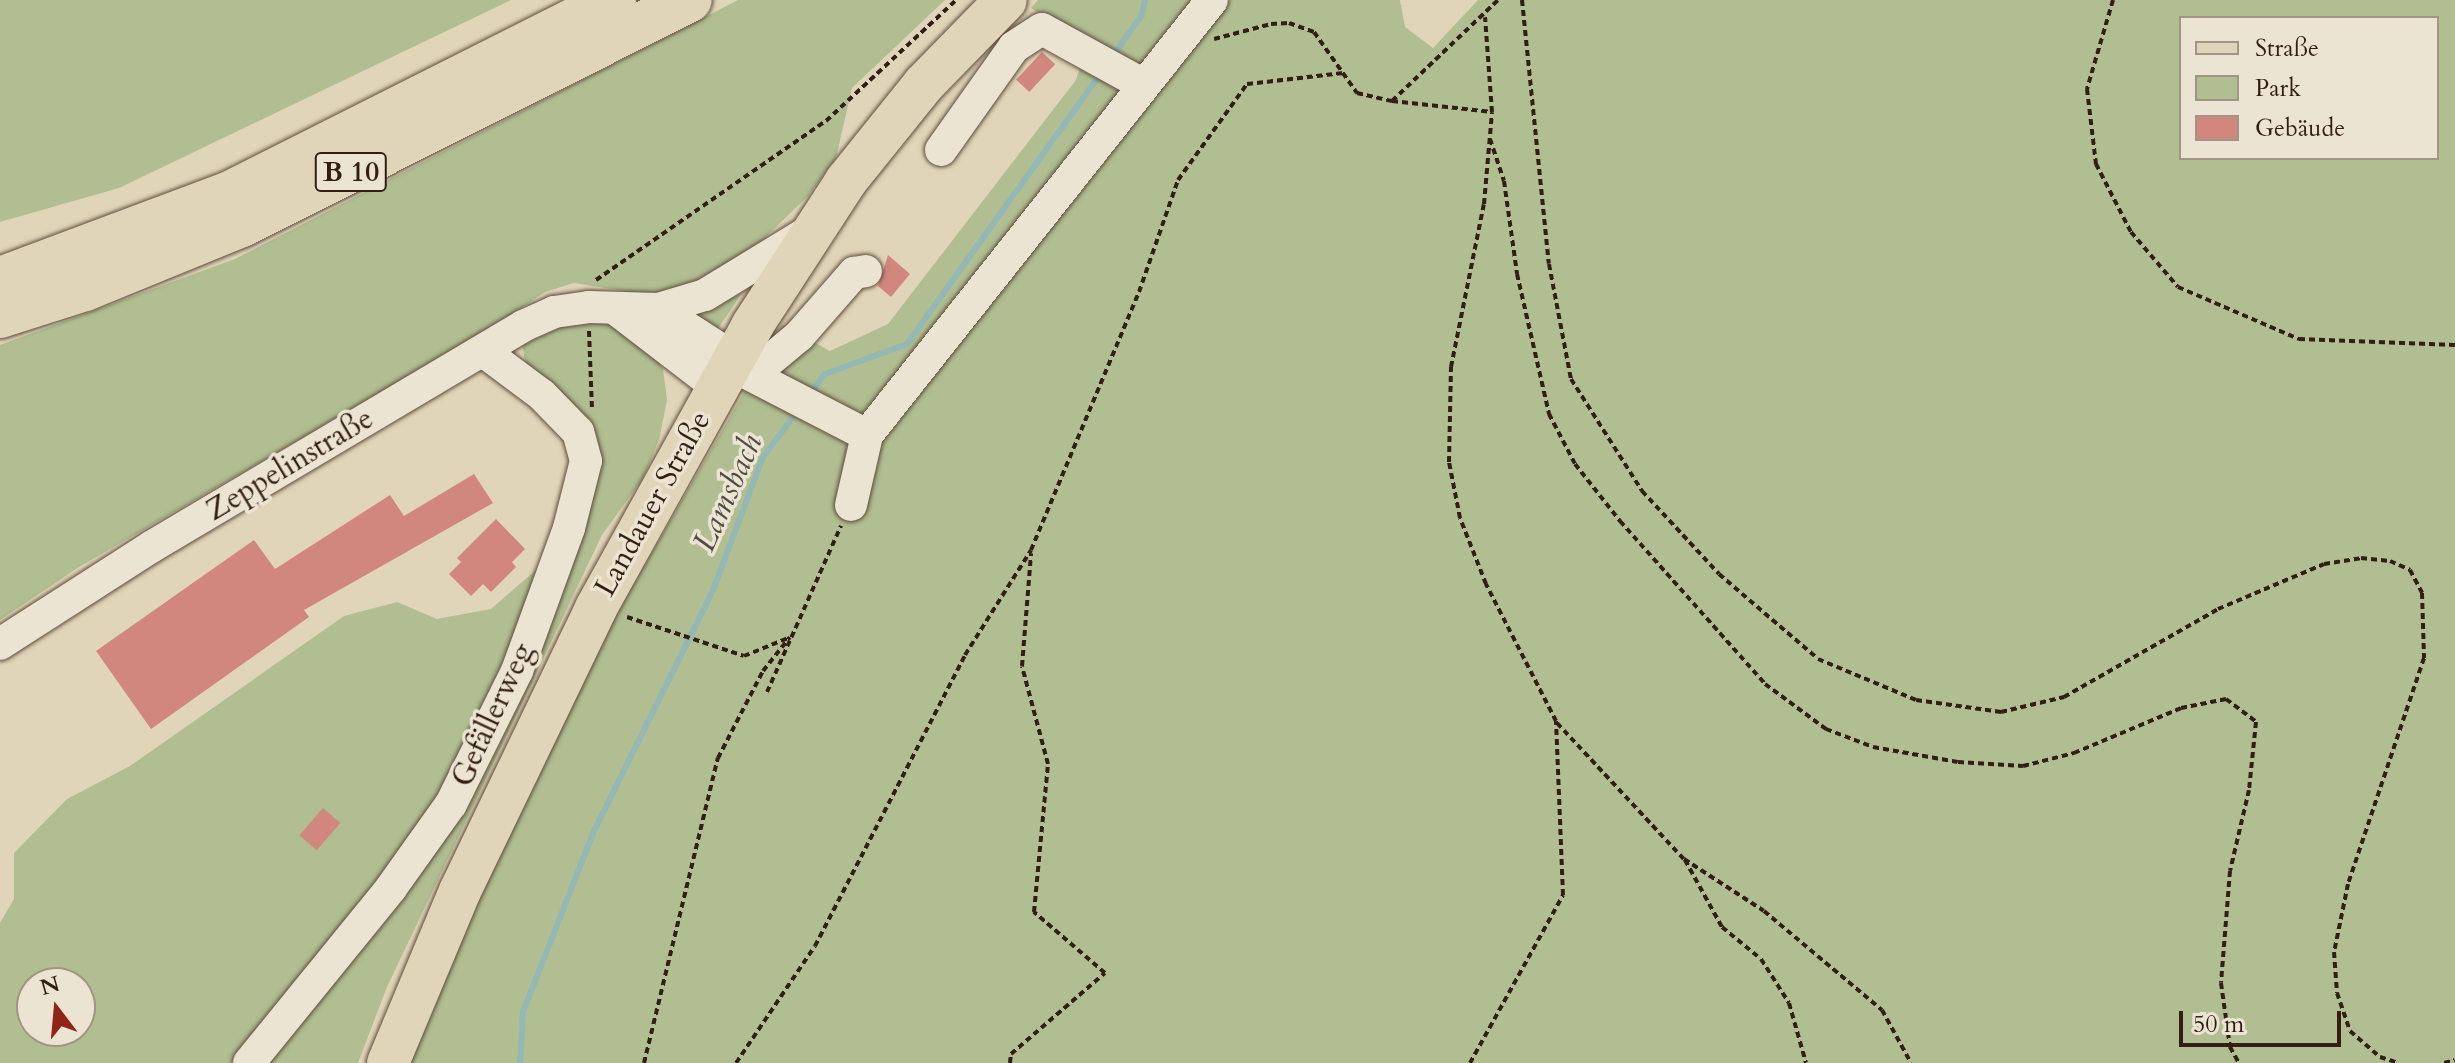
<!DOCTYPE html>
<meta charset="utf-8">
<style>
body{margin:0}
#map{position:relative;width:2455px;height:1063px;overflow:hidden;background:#e1d5b9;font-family:Cardo,serif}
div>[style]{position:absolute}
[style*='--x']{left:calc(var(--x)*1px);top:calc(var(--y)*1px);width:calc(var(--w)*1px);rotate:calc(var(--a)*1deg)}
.green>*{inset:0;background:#b0be91}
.stream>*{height:6px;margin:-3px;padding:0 3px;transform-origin:3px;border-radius:3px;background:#94b8b3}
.building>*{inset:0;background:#d2877e;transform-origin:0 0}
.path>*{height:4px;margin-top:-2px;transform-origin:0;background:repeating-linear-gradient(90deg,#321e13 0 6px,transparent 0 10px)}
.roads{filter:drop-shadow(0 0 2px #5e4c3c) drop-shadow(0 0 2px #5e4c3c)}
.minor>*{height:32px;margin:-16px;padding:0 16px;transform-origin:16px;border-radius:16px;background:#ece4d2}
.major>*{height:42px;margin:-21px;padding:0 21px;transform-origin:21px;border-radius:21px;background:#e1d5b9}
.highway>*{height:44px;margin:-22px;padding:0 22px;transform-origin:22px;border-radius:22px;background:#e1d5b9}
span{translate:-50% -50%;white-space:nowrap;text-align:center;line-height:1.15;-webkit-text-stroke:7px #ece4d2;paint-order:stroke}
.shield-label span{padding:2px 6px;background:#ece4d2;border:2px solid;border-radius:6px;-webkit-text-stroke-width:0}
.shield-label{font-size:28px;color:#321e13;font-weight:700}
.street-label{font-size:30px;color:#321e13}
.water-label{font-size:32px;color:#4f4c43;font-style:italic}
.legend{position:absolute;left:2179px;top:16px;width:260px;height:144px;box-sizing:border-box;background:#ece4d2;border:2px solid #a29586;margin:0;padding:10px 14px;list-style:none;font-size:24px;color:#321e13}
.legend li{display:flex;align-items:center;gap:16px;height:40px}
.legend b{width:40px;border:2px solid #a29586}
.north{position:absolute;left:16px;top:967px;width:80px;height:80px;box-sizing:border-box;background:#ece4d2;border:2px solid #a29586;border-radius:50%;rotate:344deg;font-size:22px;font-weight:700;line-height:32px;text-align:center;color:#321e13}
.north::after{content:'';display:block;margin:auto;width:28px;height:36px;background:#8f2418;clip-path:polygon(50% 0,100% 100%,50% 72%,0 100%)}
.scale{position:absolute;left:2179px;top:1011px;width:162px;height:36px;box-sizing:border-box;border:4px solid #321e13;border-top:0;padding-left:10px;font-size:24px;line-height:28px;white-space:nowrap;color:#321e13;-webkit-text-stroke:6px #ece4d2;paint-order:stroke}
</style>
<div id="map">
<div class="green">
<i style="clip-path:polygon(0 0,511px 0,119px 188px,0 222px)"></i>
<i style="clip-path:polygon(738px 0,945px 0,852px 88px,836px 158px,808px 196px,750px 252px,688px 289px,643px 294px,574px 283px,545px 292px,490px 329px,79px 567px,0 620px,0 345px,235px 259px)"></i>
<i style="clip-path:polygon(evenodd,1038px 0,1400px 0,1405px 27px,1433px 48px,1478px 0,2455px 0,2455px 1063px,404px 1063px,586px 667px,783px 325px,830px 351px,888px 324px,1076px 80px,1087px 45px,1031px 8px,1038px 0,2181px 18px,2437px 18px,2437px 158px,2181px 158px,2181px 18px)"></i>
<i style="clip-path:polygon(742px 293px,717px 330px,695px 316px)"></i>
<i style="clip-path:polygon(evenodd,610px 322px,650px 346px,663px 369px,667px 400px,659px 440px,643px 478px,602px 535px,387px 987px,358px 1063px,0 1063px,0 923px,14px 899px,14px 853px,67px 799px,130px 766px,344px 616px,397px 602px,437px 619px,491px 609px,576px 535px,599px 470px,596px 439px,564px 397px,526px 365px,522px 345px,568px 324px,610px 322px,32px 983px,80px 983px,80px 1031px,32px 1031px,32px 983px)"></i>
</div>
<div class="stream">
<i style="--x:1112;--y:57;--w:52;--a:-54.5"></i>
<i style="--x:1142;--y:15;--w:15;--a:-79"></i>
<i style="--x:810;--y:393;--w:24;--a:-52"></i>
<i style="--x:825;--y:374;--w:87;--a:-20.1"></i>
<i style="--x:907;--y:344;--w:333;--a:-54.4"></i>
<i style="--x:520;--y:1063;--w:51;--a:-86.6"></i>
<i style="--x:523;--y:1012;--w:192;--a:-68.6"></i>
<i style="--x:593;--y:833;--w:271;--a:-63.7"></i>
<i style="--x:713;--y:590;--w:142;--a:-69.4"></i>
<i style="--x:763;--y:457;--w:60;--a:-53.1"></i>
</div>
<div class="building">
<i style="left:1042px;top:52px;width:18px;height:38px;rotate:43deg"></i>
<i style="clip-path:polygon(888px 255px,910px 274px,891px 297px,878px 286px)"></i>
<i style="clip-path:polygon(474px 474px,493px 503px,304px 610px,309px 617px,151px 729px,96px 651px,254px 540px,275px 569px,390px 495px,404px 516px)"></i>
<i style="clip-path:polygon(496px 519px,525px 549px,512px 562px,516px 567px,491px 592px,483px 584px,471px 596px,449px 574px,461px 562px,457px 558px)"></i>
<i style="left:323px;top:808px;width:23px;height:36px;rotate:41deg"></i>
</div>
<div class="path">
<i style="--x:1522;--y:0;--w:265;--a:84.2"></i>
<i style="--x:1549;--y:264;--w:117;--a:79.2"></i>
<i style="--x:1571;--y:379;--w:133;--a:57.6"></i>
<i style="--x:1642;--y:491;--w:113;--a:47.1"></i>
<i style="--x:1719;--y:574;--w:130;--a:40.6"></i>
<i style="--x:1818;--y:659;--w:106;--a:22.7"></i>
<i style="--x:1916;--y:700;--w:86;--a:8"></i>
<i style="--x:2001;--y:712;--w:65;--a:-13.4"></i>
<i style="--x:2064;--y:697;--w:177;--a:-29.7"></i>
<i style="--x:2218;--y:609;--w:115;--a:-23"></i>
<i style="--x:2324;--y:564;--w:37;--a:-9"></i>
<i style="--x:2361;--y:558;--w:29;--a:6"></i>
<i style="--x:2390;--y:561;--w:22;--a:24"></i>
<i style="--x:2410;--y:570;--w:26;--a:62"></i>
<i style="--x:2422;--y:593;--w:65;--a:88.2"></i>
<i style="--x:2424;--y:658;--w:238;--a:108.6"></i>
<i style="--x:2348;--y:884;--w:69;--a:101.6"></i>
<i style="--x:2334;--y:952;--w:41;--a:85.8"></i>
<i style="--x:2337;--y:993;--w:40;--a:71.1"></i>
<i style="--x:2350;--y:1031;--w:40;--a:41"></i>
<i style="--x:2380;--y:1057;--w:19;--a:18"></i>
<i style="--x:2113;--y:0;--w:93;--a:106.3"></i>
<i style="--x:2087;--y:89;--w:76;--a:83.2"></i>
<i style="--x:2096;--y:164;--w:76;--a:62.8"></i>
<i style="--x:2131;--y:232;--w:72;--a:49.5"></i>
<i style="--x:2178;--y:287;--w:132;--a:23.3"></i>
<i style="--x:2299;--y:339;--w:156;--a:2.2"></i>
<i style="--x:1214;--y:39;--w:59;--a:-14.7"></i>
<i style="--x:1271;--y:24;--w:18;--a:-3"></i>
<i style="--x:1289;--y:23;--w:27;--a:20"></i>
<i style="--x:1314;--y:32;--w:75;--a:54.8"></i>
<i style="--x:1357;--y:93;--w:36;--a:13"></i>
<i style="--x:1392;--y:101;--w:146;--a:-43.6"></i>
<i style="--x:1392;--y:101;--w:101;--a:6.3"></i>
<i style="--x:1490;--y:139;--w:44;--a:71.6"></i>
<i style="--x:1504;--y:181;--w:94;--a:82"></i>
<i style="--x:1517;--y:274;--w:144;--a:77.1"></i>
<i style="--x:1549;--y:414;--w:56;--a:62.5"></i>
<i style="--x:1575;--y:464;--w:73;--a:51.7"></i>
<i style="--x:1620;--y:521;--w:218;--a:48.3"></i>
<i style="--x:1765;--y:684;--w:76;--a:36.4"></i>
<i style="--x:1826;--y:729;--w:50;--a:21"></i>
<i style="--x:1873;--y:747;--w:86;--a:10"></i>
<i style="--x:1958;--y:762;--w:65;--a:3.5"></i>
<i style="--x:2023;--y:766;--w:53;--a:-14.3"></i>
<i style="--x:2074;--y:753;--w:116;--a:-22.8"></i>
<i style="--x:2181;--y:708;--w:46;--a:-11.3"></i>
<i style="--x:2226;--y:699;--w:38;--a:37"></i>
<i style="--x:2256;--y:722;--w:68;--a:95.9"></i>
<i style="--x:2249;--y:790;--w:83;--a:103.2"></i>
<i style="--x:2230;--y:871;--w:112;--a:94.6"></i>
<i style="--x:2221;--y:983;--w:65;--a:82"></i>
<i style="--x:2230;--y:1047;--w:18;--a:61"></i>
<i style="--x:596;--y:280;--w:280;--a:-34.7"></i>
<i style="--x:826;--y:121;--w:178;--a:-42.9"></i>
<i style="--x:589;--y:331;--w:79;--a:87.8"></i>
<i style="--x:627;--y:617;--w:123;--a:18.4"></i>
<i style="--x:744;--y:656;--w:48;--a:-22.2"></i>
<i style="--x:767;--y:692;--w:182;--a:-66"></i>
<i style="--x:1557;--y:723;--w:186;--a:47"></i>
<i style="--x:1684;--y:859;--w:95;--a:33"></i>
<i style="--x:1764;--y:911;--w:154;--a:40"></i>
<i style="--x:1882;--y:1010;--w:60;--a:61.3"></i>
<i style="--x:1685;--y:860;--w:77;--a:61.1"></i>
<i style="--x:1722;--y:927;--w:50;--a:39.4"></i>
<i style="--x:1761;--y:959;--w:52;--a:57.5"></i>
<i style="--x:1789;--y:1003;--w:62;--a:74.2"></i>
<i style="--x:644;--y:1063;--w:314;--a:-76.4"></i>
<i style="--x:718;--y:758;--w:98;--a:-62.7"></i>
<i style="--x:763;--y:671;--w:43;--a:-51.5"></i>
<i style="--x:736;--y:1063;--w:141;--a:-56"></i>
<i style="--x:815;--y:946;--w:327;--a:-62.7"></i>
<i style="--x:965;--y:655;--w:124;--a:-57.8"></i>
<i style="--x:1031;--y:550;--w:280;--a:-67.3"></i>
<i style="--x:1139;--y:292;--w:119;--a:-70.8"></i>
<i style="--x:1178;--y:180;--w:118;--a:-54.3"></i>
<i style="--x:1247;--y:84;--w:97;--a:-6.5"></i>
<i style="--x:1010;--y:1063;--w:9;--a:-84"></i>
<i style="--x:1011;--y:1054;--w:124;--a:-40.8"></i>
<i style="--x:1105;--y:973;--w:94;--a:-139.3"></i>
<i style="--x:1034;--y:912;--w:149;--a:-84.6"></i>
<i style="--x:1048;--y:764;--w:101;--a:-104.9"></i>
<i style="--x:1022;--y:666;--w:113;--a:-85.4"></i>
<i style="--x:1470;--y:1063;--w:192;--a:-61"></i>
<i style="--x:1563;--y:895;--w:174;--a:-92.3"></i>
<i style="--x:1556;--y:721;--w:154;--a:-117.1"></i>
<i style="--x:1486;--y:584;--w:71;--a:-111.5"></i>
<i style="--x:1460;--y:518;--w:57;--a:-101.1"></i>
<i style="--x:1449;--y:462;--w:95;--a:-88.8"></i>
<i style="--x:1451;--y:367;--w:166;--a:-78.6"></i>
<i style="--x:1484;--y:204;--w:92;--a:-85"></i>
<i style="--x:1492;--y:112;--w:95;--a:-94.2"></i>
<i style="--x:2444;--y:1063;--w:11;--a:-15"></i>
</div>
<div class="roads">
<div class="minor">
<i style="--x:941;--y:150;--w:126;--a:-54.7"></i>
<i style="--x:1014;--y:47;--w:33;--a:-33"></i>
<i style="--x:1042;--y:29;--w:116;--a:28.8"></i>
<i style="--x:658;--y:309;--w:90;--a:32.8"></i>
<i style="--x:617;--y:310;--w:126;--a:37.6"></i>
<i style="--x:737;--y:368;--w:146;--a:27.3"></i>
<i style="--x:752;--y:375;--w:61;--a:-39.7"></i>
<i style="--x:799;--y:336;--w:84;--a:-48.9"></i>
<i style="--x:854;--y:273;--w:12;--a:-9"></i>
<i style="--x:851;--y:505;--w:72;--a:-77.1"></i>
<i style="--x:867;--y:435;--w:555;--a:-51.58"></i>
<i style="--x:0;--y:644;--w:179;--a:-32.7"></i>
<i style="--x:151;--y:547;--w:433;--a:-30.7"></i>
<i style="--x:523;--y:326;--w:34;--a:-24"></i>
<i style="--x:554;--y:312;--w:35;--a:-8"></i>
<i style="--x:589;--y:307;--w:69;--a:1.7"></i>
<i style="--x:658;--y:309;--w:49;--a:-16.6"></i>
<i style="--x:705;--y:295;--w:121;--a:-31.5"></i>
<i style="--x:249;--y:1063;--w:225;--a:-50.9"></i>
<i style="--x:391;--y:888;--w:103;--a:-54.5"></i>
<i style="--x:451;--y:804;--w:148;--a:-63.6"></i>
<i style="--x:517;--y:671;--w:152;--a:-70"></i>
<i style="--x:569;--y:528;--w:69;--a:-75.8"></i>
<i style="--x:586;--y:461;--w:30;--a:-105"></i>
<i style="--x:578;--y:432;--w:52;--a:-134.2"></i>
<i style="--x:542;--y:395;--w:74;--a:-143.3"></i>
</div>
<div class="major">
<i style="--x:388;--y:1063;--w:186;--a:-67.3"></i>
<i style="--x:460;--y:891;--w:314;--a:-64.3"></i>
<i style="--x:596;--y:608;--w:322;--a:-61"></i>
<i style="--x:752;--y:326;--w:173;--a:-57"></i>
<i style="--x:846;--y:181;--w:124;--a:-51.2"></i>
<i style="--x:924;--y:84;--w:117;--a:-45.7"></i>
</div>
<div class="highway">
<i style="--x:0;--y:279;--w:246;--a:-20.5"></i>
<i style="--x:230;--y:193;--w:430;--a:-26.7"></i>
<i style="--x:0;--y:316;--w:89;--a:-17.6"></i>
<i style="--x:85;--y:289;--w:170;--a:-22.2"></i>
<i style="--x:242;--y:225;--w:501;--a:-26.67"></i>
</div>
</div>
<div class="shield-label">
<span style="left:351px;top:172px">B 10</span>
</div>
<div class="street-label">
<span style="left:290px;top:465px;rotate:-31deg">Zeppelinstraße</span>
<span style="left:653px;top:504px;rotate:-61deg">Landauer Straße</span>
<span style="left:493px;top:715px;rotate:-65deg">Gefällerweg</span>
</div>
<div class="water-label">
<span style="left:728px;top:493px;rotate:-66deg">Lamsbach</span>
</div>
<ul class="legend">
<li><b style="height:10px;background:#e1d5b9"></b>Straße</li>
<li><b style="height:22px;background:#b0be91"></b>Park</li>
<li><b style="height:22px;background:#d2877e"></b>Gebäude</li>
</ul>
<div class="north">N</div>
<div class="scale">50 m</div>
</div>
